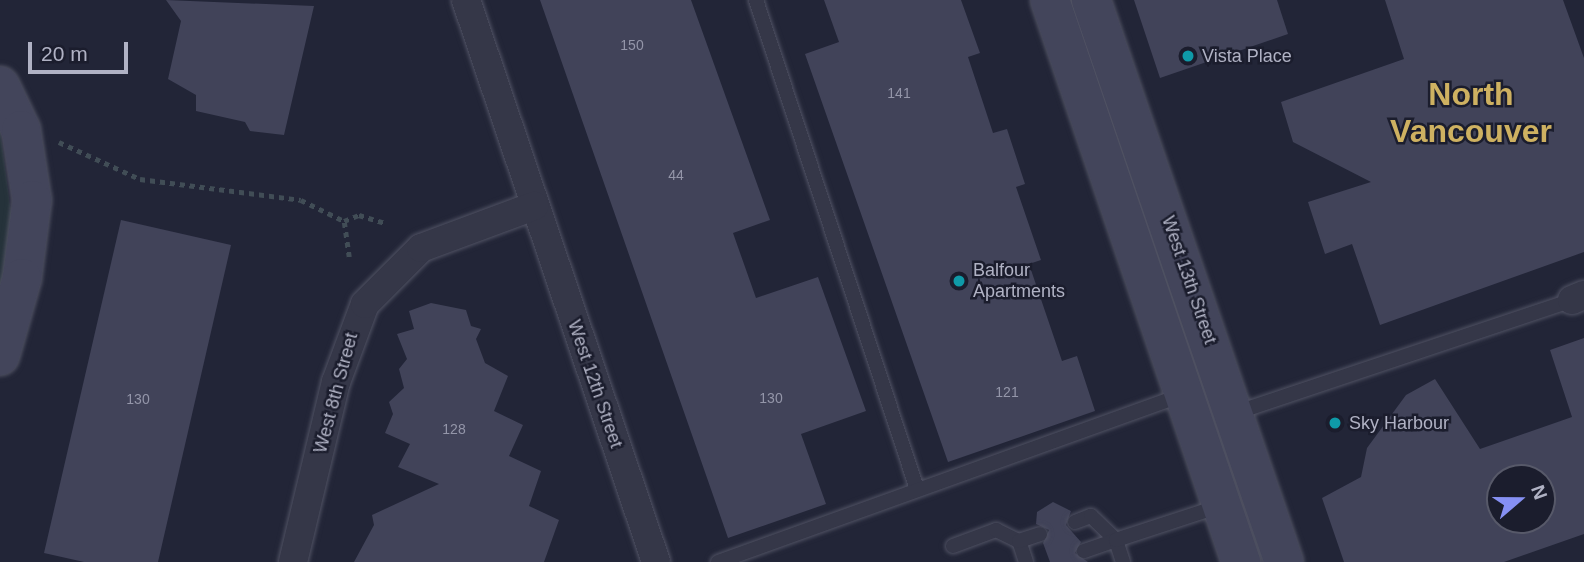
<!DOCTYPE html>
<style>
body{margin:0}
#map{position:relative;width:1584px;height:562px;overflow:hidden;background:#222537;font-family:Arial,sans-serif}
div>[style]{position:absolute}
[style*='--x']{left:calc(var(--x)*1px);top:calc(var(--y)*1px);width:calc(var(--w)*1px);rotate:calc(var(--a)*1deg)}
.green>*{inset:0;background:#25323a}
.building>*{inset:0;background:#414359}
.path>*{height:4.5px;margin-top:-2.25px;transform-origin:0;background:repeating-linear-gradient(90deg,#414d56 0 5px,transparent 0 10px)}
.roads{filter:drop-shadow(0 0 2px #505263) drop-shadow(0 0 2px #505263)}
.lane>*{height:14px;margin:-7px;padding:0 7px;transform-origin:7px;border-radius:7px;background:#353748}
.street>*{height:28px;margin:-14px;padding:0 14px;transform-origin:14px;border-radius:14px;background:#353748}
.secondary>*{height:38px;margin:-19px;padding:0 19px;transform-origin:19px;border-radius:19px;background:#43455b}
.dots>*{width:19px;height:19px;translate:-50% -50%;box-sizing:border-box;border:4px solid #1b1d2d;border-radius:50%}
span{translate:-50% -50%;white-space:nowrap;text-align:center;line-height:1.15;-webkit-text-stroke:5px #1b1d2d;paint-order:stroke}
.number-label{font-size:14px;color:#9496a9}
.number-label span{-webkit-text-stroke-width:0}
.poi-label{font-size:18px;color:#b0b2c4}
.left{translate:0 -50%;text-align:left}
.street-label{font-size:18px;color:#b0b2c4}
.town-label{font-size:32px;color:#ceb161;font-weight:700}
.north{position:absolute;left:1486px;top:464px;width:70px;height:70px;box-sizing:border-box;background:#1b1d2d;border:2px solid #575969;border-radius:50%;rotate:70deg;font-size:19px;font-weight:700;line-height:28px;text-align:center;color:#b0b2c4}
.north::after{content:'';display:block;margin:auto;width:24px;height:32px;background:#8690f3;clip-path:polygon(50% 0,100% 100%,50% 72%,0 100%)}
.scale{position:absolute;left:28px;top:42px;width:100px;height:32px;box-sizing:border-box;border:4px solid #b0b2c4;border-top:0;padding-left:9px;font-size:21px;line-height:24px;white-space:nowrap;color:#b0b2c4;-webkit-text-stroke:5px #1b1d2d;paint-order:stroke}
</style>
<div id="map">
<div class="green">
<i style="clip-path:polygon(0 128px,14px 236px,0 294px)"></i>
</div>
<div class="building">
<i style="clip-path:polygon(166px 0,314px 6px,284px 135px,250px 131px,245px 122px,196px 111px,196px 95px,168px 79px,181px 21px)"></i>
<i style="clip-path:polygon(540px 0,691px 0,770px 220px,733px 233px,756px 298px,818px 277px,866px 411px,801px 434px,826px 504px,728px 538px)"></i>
<i style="clip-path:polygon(824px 0,961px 0,980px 53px,968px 57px,993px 133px,1007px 129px,1025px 184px,1016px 187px,1041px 260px,1029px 264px,1062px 361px,1077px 356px,1095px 411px,948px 462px,805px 54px,839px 42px)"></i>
<i style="clip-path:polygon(1134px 0,1277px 0,1288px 34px,1160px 78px)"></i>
<i style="clip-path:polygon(1385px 0,1563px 0,1584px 58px,1584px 252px,1380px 325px,1352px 244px,1325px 254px,1308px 202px,1371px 182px,1293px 142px,1281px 102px,1404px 59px)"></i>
<i style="clip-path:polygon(121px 220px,231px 245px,158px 562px,84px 562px,44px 553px)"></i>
<i style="clip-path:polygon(431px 303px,466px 310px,471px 326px,481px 329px,476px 339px,485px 363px,508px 376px,494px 411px,523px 425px,509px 456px,541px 471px,529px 506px,559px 520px,544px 562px,354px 562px,374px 525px,372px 515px,439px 484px,398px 467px,410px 444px,385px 433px,393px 414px,389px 402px,404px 388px,399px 369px,407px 359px,397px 334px,414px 329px,409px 311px)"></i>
<i style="clip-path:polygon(evenodd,1584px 338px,1584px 534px,1504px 562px,1344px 562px,1322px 498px,1361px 477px,1367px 448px,1406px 395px,1435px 379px,1480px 449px,1572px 417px,1550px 350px,1584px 338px,1500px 478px,1542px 478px,1542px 520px,1500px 520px,1500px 478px)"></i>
<i style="clip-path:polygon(1053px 502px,1071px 511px,1066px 525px,1081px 542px,1075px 553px,1088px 562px,1050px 562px,1043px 543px,1049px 530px,1036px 524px,1037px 512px)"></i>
</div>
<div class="path">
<i style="--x:59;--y:142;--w:89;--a:24.6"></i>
<i style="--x:140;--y:179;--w:162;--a:7.4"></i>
<i style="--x:301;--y:200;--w:48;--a:26"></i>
<i style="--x:349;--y:257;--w:36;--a:-98"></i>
<i style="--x:344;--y:221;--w:16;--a:-22"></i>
<i style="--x:359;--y:215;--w:27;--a:17"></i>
</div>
<div class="roads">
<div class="lane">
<i style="--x:756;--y:0;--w:512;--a:71.78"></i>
<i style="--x:1235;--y:413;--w:355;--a:-18.5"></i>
<i style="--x:1075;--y:522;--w:17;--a:-21"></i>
<i style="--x:1091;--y:516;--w:35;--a:44"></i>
<i style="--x:1116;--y:540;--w:34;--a:161"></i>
<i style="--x:953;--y:546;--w:46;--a:-20.4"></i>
<i style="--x:996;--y:530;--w:25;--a:26"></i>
<i style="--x:718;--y:562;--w:495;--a:-19.8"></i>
<i style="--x:1026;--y:562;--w:22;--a:-108"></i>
<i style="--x:1019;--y:541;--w:22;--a:-18"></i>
<i style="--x:1123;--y:562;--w:23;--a:-108"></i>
<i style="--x:1116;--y:540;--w:109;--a:-18.1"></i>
</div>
<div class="street">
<i style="--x:466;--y:0;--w:593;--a:71.32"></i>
<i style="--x:1572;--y:300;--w:13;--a:-23"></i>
<i style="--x:293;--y:562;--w:185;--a:-76.6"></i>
<i style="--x:336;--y:382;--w:83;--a:-69.6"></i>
<i style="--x:365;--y:304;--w:79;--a:-45"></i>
<i style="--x:421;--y:248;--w:121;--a:-20.4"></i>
</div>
<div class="secondary">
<i style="--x:1050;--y:0;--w:594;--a:71.23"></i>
<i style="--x:1091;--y:0;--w:594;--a:71.05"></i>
<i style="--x:0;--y:86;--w:49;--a:64.5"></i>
<i style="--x:21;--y:130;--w:71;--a:81.1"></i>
<i style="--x:32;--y:200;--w:79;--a:97.3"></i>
<i style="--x:22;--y:278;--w:81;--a:105.8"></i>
</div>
</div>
<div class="dots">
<i style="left:1188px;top:56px;background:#0f9aa8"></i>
<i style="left:959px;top:281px;background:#0f9aa8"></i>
<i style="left:1335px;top:423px;background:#0f9aa8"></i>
</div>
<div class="number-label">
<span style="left:632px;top:45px">150</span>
<span style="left:899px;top:93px">141</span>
<span style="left:676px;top:175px">44</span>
<span style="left:1007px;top:392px">121</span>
<span style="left:771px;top:398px">130</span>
<span style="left:138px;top:399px">130</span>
<span style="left:454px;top:429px">128</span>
</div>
<div class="poi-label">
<span class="left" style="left:1202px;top:56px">Vista Place</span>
<span class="left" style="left:973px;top:281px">Balfour<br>Apartments</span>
<span class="left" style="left:1349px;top:423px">Sky Harbour</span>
</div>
<div class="street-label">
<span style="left:1189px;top:280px;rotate:71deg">West 13th Street</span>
<span style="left:595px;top:384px;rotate:71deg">West 12th Street</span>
<span style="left:336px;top:393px;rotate:-75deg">West 8th Street</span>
</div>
<div class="town-label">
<span style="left:1471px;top:113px">North<br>Vancouver</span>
</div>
<div class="north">N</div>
<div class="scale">20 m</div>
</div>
